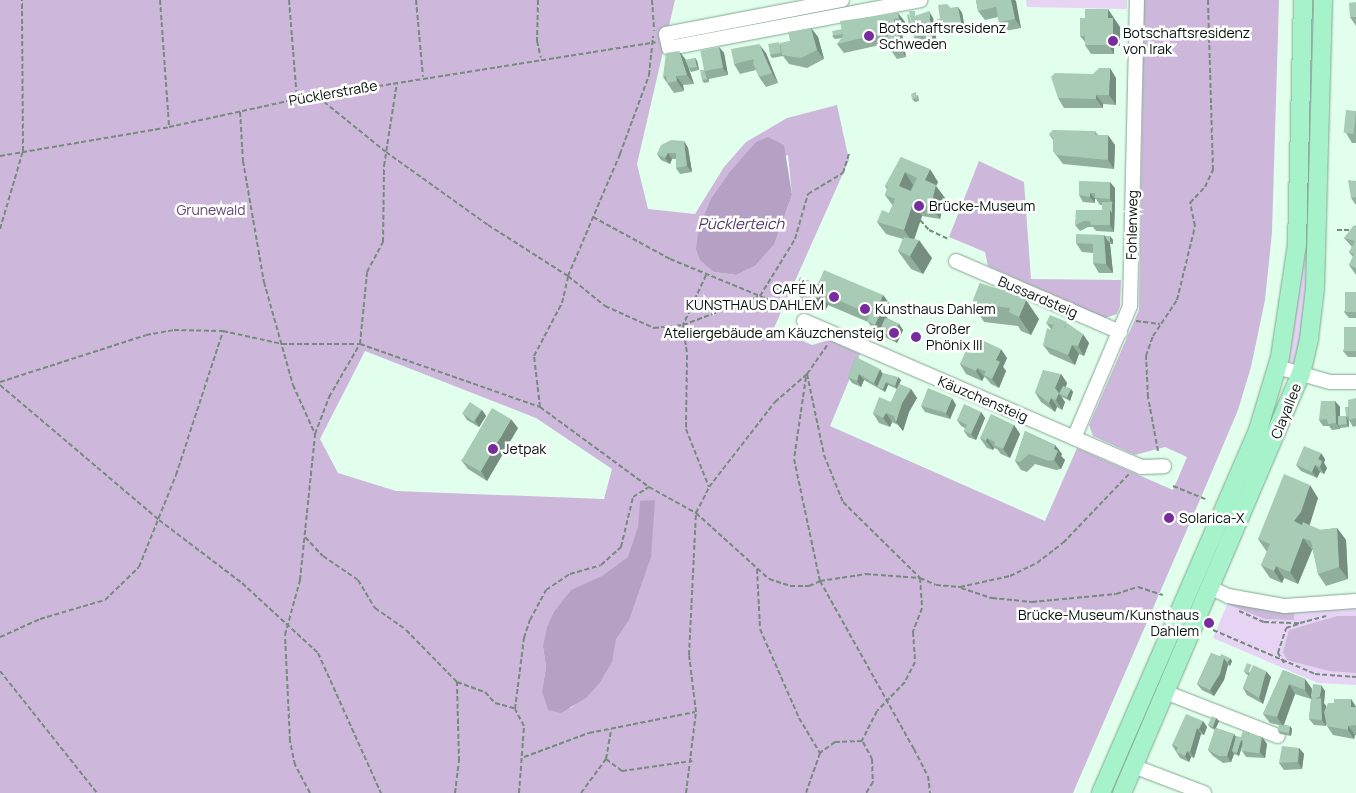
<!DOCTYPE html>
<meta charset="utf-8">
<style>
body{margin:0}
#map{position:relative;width:1356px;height:793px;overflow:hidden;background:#e1ffec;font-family:Manrope,sans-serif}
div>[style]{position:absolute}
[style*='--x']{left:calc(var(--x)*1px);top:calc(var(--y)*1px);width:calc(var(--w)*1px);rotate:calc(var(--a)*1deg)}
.green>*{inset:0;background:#e7d4f5}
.forest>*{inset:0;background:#cdb8db}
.water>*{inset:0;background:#b6a1c4}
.path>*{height:2px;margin-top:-1px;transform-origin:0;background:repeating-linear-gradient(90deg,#768b7e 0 5px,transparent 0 7.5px)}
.roads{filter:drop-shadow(0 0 1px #83a691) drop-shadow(0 0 1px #83a691)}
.minor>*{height:14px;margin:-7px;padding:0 7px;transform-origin:7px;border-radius:7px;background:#fff}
.major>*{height:18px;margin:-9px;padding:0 9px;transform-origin:9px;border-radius:9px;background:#a5f2cb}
.wall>*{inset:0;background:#90af9c}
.shaded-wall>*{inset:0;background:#758e7f}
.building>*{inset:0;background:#a7cbb5;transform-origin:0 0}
.dots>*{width:14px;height:14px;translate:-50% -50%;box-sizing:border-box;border:2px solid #fff;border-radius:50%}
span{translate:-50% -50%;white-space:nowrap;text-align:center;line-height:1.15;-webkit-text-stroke:5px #fff;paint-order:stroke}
.poi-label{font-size:14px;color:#06130b}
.left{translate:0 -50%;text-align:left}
.right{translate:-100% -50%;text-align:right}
.street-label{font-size:14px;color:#06130b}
.park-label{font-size:14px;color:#624474}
.water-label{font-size:15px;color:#523564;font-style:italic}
</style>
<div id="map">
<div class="green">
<i style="clip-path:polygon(1026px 0,1127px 0,1127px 9px,1027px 7px)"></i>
<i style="clip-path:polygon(1308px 0,1318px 0,1308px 314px,1295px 363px,1287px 361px)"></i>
<i style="clip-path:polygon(1229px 600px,1356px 606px,1356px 685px,1318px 683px,1213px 638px)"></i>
</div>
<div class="forest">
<i style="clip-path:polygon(evenodd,0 0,675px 0,637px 164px,648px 209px,695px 214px,724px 167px,746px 142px,787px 118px,837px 105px,849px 160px,774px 328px,812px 345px,829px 340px,860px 354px,830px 426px,1045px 521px,1077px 448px,1173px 490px,1187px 457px,1165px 447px,1135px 455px,1093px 436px,1089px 425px,1139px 310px,1144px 0,1279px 0,1272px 232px,1265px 300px,1251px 367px,1238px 410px,1202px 495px,1073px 793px,0 793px,0 0,788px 155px,792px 195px,774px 245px,755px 266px,736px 275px,714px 272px,699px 227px,711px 198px,728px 174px,788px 155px,0 0,365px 351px,536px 418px,612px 469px,604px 499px,396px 491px,338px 473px,320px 439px,365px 351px,0 0,543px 647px,599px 684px,571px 708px,542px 691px,546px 667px,543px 647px)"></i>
<i style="clip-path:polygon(979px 161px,1024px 182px,1031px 279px,1121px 280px,1120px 306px,1117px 314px,1105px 318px,988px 266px,985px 252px,949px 237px)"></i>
<i style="clip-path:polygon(1229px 600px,1294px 611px,1294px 620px,1265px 619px,1227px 604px)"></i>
<i style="clip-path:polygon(1337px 616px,1356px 616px,1356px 673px,1329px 671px,1287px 660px,1283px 652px,1289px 630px)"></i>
</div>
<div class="water">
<i style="clip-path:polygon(768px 137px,784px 145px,792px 195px,774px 245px,755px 266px,736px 275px,714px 272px,700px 260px,696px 249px,699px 227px,711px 198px,728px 174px,756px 142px)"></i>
<i style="clip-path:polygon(655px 500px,651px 557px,629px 620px,616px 639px,612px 662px,599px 684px,586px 698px,561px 713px,548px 710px,542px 691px,546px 667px,543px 647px,547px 627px,554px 612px,571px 590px,602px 576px,628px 557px,638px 527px,640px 501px)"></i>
</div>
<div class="path">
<i style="--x:160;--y:0;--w:127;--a:85.9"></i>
<i style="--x:289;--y:0;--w:99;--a:85.4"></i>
<i style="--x:416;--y:0;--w:77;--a:84.8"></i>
<i style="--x:538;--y:0;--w:41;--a:91.4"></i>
<i style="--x:537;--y:41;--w:17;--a:77"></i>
<i style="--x:652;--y:0;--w:31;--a:86"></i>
<i style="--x:318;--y:97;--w:87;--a:39"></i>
<i style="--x:386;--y:152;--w:125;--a:35.6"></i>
<i style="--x:488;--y:225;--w:95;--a:32.5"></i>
<i style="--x:568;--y:276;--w:48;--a:39"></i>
<i style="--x:605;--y:306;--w:54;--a:24.2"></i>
<i style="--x:654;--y:328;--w:29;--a:-6"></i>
<i style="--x:683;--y:325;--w:82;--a:-20.6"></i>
<i style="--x:760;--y:296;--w:39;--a:23"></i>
<i style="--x:240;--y:112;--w:49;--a:86.5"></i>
<i style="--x:243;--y:161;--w:123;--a:80.2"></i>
<i style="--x:264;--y:282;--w:107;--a:74.3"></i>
<i style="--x:293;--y:385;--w:54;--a:65.8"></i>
<i style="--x:0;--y:156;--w:171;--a:-9.7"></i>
<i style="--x:169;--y:127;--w:131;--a:-12.3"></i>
<i style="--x:297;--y:99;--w:363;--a:-9"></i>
<i style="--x:593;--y:217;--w:88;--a:28.6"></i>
<i style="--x:670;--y:259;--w:97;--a:22.3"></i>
<i style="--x:760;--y:296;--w:67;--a:-58.4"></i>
<i style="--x:795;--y:239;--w:47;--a:-73.9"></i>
<i style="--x:808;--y:194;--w:41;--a:-31"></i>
<i style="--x:843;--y:173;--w:21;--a:-73"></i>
<i style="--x:920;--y:220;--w:13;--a:48"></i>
<i style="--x:929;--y:230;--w:21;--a:25"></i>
<i style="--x:0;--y:229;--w:81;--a:-73.6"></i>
<i style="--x:23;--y:151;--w:151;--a:-90.4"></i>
<i style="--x:1337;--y:230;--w:19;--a:0"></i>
<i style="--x:706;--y:275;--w:55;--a:114.7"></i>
<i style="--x:683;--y:325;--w:30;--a:82"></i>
<i style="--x:687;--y:355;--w:74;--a:90.8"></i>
<i style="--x:686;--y:429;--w:62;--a:68.4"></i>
<i style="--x:1136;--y:321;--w:24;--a:7"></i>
<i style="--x:807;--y:374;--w:83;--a:78.1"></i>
<i style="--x:824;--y:455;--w:51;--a:68"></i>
<i style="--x:843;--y:502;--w:108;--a:44.6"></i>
<i style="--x:920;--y:578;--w:30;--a:86"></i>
<i style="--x:922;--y:608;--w:26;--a:111"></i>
<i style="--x:913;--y:632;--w:30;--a:86"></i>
<i style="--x:915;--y:662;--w:22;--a:117"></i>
<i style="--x:905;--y:682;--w:40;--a:134"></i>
<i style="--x:877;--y:711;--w:34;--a:117"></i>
<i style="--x:862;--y:741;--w:27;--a:178"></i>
<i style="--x:835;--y:742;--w:19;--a:144"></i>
<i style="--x:806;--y:377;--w:83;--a:98.3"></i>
<i style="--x:794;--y:459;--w:125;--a:78"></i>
<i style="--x:820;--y:581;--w:193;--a:60.8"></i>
<i style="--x:914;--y:749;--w:30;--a:63"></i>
<i style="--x:928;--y:776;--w:17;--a:83"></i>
<i style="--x:0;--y:382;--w:153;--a:-17.8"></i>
<i style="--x:146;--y:335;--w:28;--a:-10"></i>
<i style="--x:174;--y:330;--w:49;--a:1.2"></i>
<i style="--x:223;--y:331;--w:60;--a:12.4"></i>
<i style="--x:282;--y:344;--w:78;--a:0"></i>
<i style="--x:360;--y:344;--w:191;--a:19.3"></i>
<i style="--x:540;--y:407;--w:135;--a:36.3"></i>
<i style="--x:649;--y:487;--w:54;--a:29"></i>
<i style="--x:696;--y:513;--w:98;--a:42.1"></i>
<i style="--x:769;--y:579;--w:22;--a:18"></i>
<i style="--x:790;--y:586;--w:19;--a:0"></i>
<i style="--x:809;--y:586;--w:12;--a:-24"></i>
<i style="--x:820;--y:581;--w:47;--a:-8.7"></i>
<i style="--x:866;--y:574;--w:54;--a:4.2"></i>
<i style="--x:920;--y:578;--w:17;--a:24"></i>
<i style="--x:936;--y:585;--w:24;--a:5"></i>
<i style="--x:960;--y:587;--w:51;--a:-12.4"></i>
<i style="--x:1010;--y:576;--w:30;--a:-26"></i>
<i style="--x:1037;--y:563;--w:33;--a:-38"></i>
<i style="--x:1063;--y:543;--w:95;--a:-46.3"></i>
<i style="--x:0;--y:385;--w:209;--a:40.3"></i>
<i style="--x:159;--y:520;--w:104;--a:37.2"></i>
<i style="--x:242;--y:583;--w:103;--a:42.6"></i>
<i style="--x:318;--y:653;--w:154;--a:65.8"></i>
<i style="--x:540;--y:407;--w:51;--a:-96.7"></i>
<i style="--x:534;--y:356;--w:60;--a:-62.2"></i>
<i style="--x:562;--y:303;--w:28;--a:-77"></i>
<i style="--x:568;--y:276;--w:133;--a:-66.9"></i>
<i style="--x:620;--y:154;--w:84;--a:-69.8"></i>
<i style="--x:649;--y:75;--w:39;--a:-84"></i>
<i style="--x:1158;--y:451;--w:55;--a:-100.5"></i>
<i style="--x:1148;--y:397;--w:41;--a:-92.8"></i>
<i style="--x:1146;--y:356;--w:21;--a:-71"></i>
<i style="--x:1153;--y:336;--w:43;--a:-56.3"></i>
<i style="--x:1177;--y:300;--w:76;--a:-76.3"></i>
<i style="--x:1195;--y:226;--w:24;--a:-102"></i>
<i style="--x:1190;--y:203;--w:22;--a:-47"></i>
<i style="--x:1205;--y:187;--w:19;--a:-65"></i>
<i style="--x:1213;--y:170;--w:170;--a:-91.7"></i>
<i style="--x:1173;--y:486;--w:35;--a:22"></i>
<i style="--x:305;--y:537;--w:26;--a:47"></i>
<i style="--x:323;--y:556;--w:42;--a:34.4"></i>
<i style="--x:358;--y:580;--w:33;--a:59"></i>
<i style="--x:375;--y:608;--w:38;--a:35"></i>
<i style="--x:406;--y:630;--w:73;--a:45.6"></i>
<i style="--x:457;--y:682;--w:30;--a:20"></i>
<i style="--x:485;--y:692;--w:15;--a:48"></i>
<i style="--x:495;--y:703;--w:20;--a:15"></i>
<i style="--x:757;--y:569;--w:60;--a:87.1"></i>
<i style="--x:760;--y:629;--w:97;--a:66.3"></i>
<i style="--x:799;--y:718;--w:41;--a:59"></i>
<i style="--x:820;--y:753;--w:42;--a:109.3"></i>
<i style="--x:961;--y:588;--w:33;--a:18"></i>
<i style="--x:992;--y:598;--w:40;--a:5.7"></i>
<i style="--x:1032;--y:602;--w:84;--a:-5.4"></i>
<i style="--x:1116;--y:594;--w:23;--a:-18"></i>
<i style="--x:1138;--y:587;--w:26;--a:18"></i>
<i style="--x:1239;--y:611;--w:27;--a:24"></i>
<i style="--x:1264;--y:622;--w:36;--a:2"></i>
<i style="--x:1300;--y:623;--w:27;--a:-15"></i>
<i style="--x:1213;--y:630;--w:111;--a:23.3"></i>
<i style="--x:1315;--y:674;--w:41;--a:4.2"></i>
<i style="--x:0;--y:637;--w:44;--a:-24.2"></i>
<i style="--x:40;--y:619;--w:68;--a:-16.3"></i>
<i style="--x:105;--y:600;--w:47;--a:-44.1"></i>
<i style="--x:139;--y:567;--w:99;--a:-68.1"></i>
<i style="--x:176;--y:475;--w:151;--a:-71.9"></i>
<i style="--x:1284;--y:663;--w:12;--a:-121"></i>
<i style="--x:1278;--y:653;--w:26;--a:-72"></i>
<i style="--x:1286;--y:628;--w:13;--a:-18"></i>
<i style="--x:0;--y:671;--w:156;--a:51.5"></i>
<i style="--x:863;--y:742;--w:19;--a:62"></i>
<i style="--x:872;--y:759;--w:23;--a:88"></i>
<i style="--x:873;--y:782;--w:13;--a:122"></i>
<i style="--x:524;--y:757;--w:69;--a:-20.3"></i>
<i style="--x:589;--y:733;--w:108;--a:-11.2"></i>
<i style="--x:606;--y:759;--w:20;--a:37"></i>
<i style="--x:622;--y:771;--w:71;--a:-8.1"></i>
<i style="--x:310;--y:793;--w:32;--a:-118"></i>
<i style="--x:295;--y:765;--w:25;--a:-102"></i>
<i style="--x:290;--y:741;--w:106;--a:-92.7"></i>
<i style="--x:285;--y:635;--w:57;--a:-74.7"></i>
<i style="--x:300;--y:580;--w:147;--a:-84.1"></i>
<i style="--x:315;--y:434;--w:40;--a:-69"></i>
<i style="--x:329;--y:397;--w:61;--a:-59.7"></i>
<i style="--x:360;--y:344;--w:72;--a:-84.4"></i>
<i style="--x:367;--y:272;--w:34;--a:-62"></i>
<i style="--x:383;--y:242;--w:76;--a:-89.2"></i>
<i style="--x:384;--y:166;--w:85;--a:-81.2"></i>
<i style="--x:455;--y:793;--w:32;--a:-83"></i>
<i style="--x:459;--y:761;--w:79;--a:-91.5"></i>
<i style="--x:519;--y:793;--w:67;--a:-85.7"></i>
<i style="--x:524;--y:726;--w:19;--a:-118"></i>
<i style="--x:515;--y:709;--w:72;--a:-82.8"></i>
<i style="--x:524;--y:638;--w:19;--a:-72"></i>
<i style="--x:530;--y:620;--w:34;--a:-62"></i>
<i style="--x:546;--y:590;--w:29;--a:-34"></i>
<i style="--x:570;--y:574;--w:32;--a:-16"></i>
<i style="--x:601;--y:565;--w:27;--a:-42"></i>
<i style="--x:621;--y:547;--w:51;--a:-76.5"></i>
<i style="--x:633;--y:497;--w:19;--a:-32"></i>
<i style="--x:581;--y:793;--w:42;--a:-53.7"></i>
<i style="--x:606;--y:759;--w:29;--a:-80"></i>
<i style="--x:686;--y:793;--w:82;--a:-83"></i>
<i style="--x:696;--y:712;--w:57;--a:-97"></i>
<i style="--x:689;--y:655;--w:142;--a:-87.2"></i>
<i style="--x:696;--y:513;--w:29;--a:-63"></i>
<i style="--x:709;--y:487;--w:108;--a:-52.2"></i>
<i style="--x:775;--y:402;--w:43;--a:-41.2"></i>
<i style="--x:807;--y:374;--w:35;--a:-55"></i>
</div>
<div class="roads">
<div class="minor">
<i style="--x:842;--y:0;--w:179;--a:169.1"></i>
<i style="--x:666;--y:34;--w:14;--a:78"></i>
<i style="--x:669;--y:48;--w:256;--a:-10.8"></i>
<i style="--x:956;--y:261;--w:179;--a:23.4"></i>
<i style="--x:804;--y:321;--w:367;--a:23.4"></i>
<i style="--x:1141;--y:467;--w:23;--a:-2"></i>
<i style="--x:1277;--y:367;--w:55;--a:15.8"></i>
<i style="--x:1330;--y:382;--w:26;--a:0"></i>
<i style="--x:1074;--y:438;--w:143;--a:-67"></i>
<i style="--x:1130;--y:306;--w:306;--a:-88.7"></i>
<i style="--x:1211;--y:588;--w:19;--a:25"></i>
<i style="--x:1228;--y:596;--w:58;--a:10"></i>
<i style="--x:1285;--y:606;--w:71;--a:-4"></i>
<i style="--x:1165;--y:692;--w:121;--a:21.3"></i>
<i style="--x:1133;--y:766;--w:76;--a:20.8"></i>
</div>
<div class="major">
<i style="--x:1101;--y:793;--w:395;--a:-66.6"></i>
<i style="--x:1258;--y:430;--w:76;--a:-73.2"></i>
<i style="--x:1280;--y:357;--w:113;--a:-81.4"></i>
<i style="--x:1297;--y:245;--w:245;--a:-88.6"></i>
<i style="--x:1122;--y:793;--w:456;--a:-66.9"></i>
<i style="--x:1301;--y:374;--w:36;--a:-77"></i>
<i style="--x:1309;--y:339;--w:51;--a:-83.3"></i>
<i style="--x:1315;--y:288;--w:288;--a:-88.4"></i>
</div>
</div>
<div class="wall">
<i style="clip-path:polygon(976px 0,1015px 0,1021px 28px,1005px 31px,999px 22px,998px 17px,985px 20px,978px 11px)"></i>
<i style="clip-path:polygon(1356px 2px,1356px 26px,1350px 17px)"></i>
<i style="clip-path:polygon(958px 7px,962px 13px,966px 34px,957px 35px,952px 31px,941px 33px,939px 30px,940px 19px,951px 8px)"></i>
<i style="clip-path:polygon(898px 13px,905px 22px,906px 27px,901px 28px,906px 57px,897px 59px,890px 49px,889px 43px,844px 53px,837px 44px,842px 38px,835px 39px,832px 36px,842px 29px)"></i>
<i style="clip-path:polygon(917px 15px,933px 18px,937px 44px,932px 44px,929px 41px,918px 43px,914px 37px,912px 29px,911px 30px,909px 26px)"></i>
<i style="clip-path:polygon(1114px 18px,1114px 20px,1120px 27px,1120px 46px,1114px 46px,1114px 54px,1091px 54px,1085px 45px,1085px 42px,1080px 36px)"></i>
<i style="clip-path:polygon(811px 28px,818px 37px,824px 59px,807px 68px,789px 64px,783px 56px,772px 58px,770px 55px,780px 44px,790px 41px)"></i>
<i style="clip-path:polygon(719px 47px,724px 53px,728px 75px,709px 79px,709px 82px,704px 83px,702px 80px,704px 70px)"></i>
<i style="clip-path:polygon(766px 53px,778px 83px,766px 87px,759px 77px,756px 70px,740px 74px,734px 64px)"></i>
<i style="clip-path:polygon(695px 58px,697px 61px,699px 70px,691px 72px,687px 65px,694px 84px,683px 85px,684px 91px,674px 93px,663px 77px,686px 60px)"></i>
<i style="clip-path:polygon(1116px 78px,1116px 105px,1103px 104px,1103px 108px,1064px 108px,1058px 98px)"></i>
<i style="clip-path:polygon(918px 95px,919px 101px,915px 102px,912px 99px)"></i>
<i style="clip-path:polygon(1356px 111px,1356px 143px,1352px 143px,1346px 133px)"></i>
<i style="clip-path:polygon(1095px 131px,1098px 135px,1115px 145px,1114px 169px,1063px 164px,1053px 151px,1053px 140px,1049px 134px)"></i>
<i style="clip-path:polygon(684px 141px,688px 148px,692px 172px,680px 174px,676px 168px,676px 159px,672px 159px,670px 164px,661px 160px,657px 154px)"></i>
<i style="clip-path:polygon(901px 157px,938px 182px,936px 186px,945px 198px,940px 219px,922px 216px,914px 239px,932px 258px,923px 274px,911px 269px,898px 251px,903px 239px,886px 234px,877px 222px,889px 213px,893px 206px,885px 195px,887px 189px,885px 186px)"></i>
<i style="clip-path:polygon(1356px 181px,1356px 205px,1351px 198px)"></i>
<i style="clip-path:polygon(1115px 188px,1114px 232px,1096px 231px,1093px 227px,1088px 227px,1080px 231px,1075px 225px,1102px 210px,1102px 205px,1100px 205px,1096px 199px,1095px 199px,1095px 203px,1083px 202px,1079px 195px)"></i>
<i style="clip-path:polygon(1356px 226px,1356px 275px,1349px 265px,1353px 257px,1349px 252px,1352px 247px,1344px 238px)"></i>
<i style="clip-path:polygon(1104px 235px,1105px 236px,1110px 236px,1113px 240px,1113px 244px,1110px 244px,1113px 273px,1099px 273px,1093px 263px,1093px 253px,1082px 252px,1076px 243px)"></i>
<i style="clip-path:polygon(980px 283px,1039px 319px,1031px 335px,1021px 331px,1018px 326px,984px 322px,972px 303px)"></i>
<i style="clip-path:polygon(818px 284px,883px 295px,892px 307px,887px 318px,899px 324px,903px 330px,897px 343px,876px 333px,868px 322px,828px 305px,825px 311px,803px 302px,795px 290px)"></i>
<i style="clip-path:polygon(1356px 292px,1356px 318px,1349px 318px,1344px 312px)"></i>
<i style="clip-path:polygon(1046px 323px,1068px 324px,1089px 343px,1084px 356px,1079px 354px,1075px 365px,1050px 354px,1043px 345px,1051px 329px)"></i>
<i style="clip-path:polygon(1356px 327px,1356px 357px,1348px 357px,1343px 351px)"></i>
<i style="clip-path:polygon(971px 349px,1007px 358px,1003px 367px,1006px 371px,999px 388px,991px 384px,986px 378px,984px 377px,982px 381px,966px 374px,960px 364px)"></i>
<i style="clip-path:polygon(856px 357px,883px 374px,901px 380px,899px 384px,911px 389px,917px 398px,909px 412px,903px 431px,898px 425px,892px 422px,890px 427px,879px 423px,873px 413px,891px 402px,897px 389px,888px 385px,885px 392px,864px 380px,861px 387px,852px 383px,848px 377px)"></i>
<i style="clip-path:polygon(1061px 374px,1067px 383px,1066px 387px,1071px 389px,1073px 392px,1070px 401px,1062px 397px,1065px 402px,1062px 410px,1057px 407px,1055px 412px,1041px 402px,1035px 392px)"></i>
<i style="clip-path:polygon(1356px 398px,1356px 426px,1353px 427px,1349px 420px,1349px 427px,1340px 428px,1340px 429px,1332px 430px,1329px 426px,1323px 426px,1319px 420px,1335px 401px,1340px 407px,1340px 416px,1346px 416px,1348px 407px)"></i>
<i style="clip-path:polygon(956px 405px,950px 419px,925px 412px,921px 406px)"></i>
<i style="clip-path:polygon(482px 410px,486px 416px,479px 427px,467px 420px,463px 414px)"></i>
<i style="clip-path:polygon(981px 412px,985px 418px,976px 440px,968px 437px,964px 431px,965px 428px,961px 426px,957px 420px)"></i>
<i style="clip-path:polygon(1014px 425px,1020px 434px,1010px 458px,1001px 454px,997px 449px,994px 448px,993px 450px,987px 448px,980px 438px)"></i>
<i style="clip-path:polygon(518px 428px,487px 481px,468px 469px,461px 460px)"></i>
<i style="clip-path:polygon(1025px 431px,1055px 445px,1062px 454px,1061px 456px,1065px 460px,1061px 469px,1056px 470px,1035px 464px,1027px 472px,1021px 470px,1015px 461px)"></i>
<i style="clip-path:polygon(1325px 459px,1324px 463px,1327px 468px,1324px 474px,1320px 472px,1317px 478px,1301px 471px,1296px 465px)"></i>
<i style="clip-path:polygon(1318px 498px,1309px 525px,1320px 530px,1337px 528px,1346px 540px,1348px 579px,1326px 586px,1318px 574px,1313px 550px,1312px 550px,1298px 584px,1284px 578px,1282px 583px,1270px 578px,1261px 565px,1267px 552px,1258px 539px)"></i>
<i style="clip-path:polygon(1211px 653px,1232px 661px,1230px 666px,1228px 665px,1224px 680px,1214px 696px,1202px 690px,1197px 684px)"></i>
<i style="clip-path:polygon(1283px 670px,1305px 679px,1312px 689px,1311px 696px,1325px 691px,1324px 703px,1326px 706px,1326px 708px,1334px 703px,1351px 699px,1356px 707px,1356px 735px,1355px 735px,1354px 739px,1333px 735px,1327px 726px,1326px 724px,1326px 726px,1314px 725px,1309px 719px,1311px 699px,1295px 694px,1284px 725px,1290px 726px,1292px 729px,1291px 736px,1280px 734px,1278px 731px,1279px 725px,1270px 723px,1263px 714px)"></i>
<i style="clip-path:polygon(1244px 671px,1271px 677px,1263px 704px,1247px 695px,1243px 688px,1248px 675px,1246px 674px)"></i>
<i style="clip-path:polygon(1216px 718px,1219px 721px,1216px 728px,1234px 734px,1236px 737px,1241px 737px,1248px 732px,1250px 735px,1262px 737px,1267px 744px,1265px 758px,1246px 757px,1242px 751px,1243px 743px,1239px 756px,1234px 754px,1231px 762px,1223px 763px,1213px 756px,1208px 750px,1215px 730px,1211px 728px,1208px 725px)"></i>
<i style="clip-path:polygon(1203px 721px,1207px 727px,1204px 735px,1201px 734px,1194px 758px,1191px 757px,1189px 762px,1180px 758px,1172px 745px)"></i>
<i style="clip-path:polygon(1299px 748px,1304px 754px,1302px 769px,1284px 770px,1279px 763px)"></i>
</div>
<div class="shaded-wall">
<i style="clip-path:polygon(1011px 0,1015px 0,1016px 1px,1021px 28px,1015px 19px)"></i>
<i style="clip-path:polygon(958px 7px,962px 13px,966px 34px,962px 27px)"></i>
<i style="clip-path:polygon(1108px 9px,1120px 27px,1120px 46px,1113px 36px,1108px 18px)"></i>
<i style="clip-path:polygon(929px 11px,933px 18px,937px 44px,932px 37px)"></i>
<i style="clip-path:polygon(898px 13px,905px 22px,906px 27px,899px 18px)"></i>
<i style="clip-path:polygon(894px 19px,901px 28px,906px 57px,900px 47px)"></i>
<i style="clip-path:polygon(811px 28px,818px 37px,824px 59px,817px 50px)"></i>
<i style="clip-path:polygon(1108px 36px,1114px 46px,1114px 54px,1108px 45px)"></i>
<i style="clip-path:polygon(759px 44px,766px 53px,778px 83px,772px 73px)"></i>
<i style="clip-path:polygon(719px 47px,724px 53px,728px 75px,723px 68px)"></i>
<i style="clip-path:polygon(679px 51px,686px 60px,694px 84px,687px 75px)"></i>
<i style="clip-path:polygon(695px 58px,697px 61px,699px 70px,697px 67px)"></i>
<i style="clip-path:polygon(1110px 68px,1116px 78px,1116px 105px,1109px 95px)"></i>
<i style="clip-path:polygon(676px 76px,683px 85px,684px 91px,677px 81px)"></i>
<i style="clip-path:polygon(1096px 95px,1103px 104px,1103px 108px,1096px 99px)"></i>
<i style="clip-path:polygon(1108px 135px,1115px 145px,1114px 169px,1108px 160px)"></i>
<i style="clip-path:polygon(684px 141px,688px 148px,692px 172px,687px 166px)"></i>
<i style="clip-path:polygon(668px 153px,672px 159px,670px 164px,665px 158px)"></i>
<i style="clip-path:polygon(930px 169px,938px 182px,936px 186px,945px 198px,940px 219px,931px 206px,925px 180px)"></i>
<i style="clip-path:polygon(905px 172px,913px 185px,907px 198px,899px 186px)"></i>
<i style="clip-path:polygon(1110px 182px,1115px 188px,1115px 205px,1110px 199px)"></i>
<i style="clip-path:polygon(1090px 193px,1095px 199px,1095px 203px,1090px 197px)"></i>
<i style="clip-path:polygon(1112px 202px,1115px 205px,1114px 232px,1110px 225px,1110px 210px)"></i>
<i style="clip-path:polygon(913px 203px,922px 216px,913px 243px,904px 230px)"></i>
<i style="clip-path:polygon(1104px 235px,1110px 244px,1113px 273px,1106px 264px)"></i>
<i style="clip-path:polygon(1110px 236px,1113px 240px,1113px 244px,1110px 241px)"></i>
<i style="clip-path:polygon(919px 240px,932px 258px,923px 274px,910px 256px)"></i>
<i style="clip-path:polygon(819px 292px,828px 305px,825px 311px,816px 299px)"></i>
<i style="clip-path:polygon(883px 295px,892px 307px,880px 331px,875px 325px,877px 310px)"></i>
<i style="clip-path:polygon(1026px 300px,1039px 319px,1031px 335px,1019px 317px)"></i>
<i style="clip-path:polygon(899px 324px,903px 330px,897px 343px,893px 336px)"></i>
<i style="clip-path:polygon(1083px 334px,1089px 343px,1084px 356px,1078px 346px)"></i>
<i style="clip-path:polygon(1072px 345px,1079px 354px,1075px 365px,1068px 355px)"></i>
<i style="clip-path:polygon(1001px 349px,1007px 358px,1003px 367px,1006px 371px,999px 388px,992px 379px,996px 360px)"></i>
<i style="clip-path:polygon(977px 368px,984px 377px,982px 381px,976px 371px)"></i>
<i style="clip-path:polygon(880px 369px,884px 376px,877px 387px,879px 389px,874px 383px)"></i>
<i style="clip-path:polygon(859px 374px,864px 380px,861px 387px,857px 381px)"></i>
<i style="clip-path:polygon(1061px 374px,1067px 383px,1062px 395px,1059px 394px,1065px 402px,1062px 410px,1056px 400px,1055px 388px)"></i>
<i style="clip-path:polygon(898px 377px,901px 380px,897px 389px,895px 386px)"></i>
<i style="clip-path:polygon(886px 382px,888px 385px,885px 392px,883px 389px)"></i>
<i style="clip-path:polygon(911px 389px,917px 398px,909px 412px,903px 431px,896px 422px,902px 403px)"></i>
<i style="clip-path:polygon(1071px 389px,1073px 392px,1070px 401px,1067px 397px)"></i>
<i style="clip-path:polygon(952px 398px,956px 405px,950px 419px,946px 413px)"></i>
<i style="clip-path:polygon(1051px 398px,1057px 407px,1055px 412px,1049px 403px)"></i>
<i style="clip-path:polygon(1335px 401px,1340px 407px,1340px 425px,1338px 425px,1340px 428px,1340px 429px,1336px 423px)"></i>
<i style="clip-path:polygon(482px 410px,486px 416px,479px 427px,475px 421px)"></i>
<i style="clip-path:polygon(981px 412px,985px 418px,976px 440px,971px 434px)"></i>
<i style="clip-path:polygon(886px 413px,892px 422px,890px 427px,883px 418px)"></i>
<i style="clip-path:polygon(1346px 417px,1348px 420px,1349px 427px,1347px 424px)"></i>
<i style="clip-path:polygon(511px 419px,518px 428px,487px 481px,481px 471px)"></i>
<i style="clip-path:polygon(1014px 425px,1020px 434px,1010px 458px,1003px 449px)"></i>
<i style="clip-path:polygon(987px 438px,994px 448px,993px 450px,986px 441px)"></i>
<i style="clip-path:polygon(1055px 445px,1062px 454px,1061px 456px,1065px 460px,1061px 469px,1054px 460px,1054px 449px)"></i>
<i style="clip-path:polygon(1321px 453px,1325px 459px,1324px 463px,1327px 468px,1324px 474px,1320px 467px,1318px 459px)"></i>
<i style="clip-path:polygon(1315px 465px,1320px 472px,1317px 478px,1312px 472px)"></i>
<i style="clip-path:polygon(1310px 485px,1318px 498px,1310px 524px,1303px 534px,1294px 521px)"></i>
<i style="clip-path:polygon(1337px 528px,1346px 540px,1348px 579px,1339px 567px)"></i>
<i style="clip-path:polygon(1303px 538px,1312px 550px,1298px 584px,1290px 572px)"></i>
<i style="clip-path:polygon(1276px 566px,1284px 578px,1282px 583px,1274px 571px)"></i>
<i style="clip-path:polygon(1224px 658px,1228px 665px,1224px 680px,1214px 696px,1210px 690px)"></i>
<i style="clip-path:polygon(1230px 658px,1232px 661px,1230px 666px,1228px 662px)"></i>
<i style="clip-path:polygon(1266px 671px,1271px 677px,1263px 704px,1259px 698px)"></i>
<i style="clip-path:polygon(1305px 679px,1312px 689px,1311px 699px,1305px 690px)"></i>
<i style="clip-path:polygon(1289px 684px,1295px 694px,1283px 726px,1277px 717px)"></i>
<i style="clip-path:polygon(1321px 685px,1325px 691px,1324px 703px,1320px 696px)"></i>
<i style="clip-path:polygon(1321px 699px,1326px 706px,1326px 726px,1322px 720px)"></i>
<i style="clip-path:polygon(1351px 699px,1356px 707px,1356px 714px,1351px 707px)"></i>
<i style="clip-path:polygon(1216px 718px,1219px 721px,1215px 730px,1213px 727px)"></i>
<i style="clip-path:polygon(1203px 721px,1207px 727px,1204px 735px,1199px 729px)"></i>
<i style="clip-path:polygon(1290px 726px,1292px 729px,1291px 736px,1289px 733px)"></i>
<i style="clip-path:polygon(1348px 726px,1355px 735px,1354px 739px,1348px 730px)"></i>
<i style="clip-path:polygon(1197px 728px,1201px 734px,1194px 758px,1190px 752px)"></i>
<i style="clip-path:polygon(1234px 734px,1238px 740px,1232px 751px,1234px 754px,1231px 762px,1227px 756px)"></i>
<i style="clip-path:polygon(1262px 737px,1267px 744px,1265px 758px,1260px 752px)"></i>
<i style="clip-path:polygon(1241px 740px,1243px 743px,1239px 756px,1237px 753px)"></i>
<i style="clip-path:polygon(1299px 748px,1304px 754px,1302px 769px,1298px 762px)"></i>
<i style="clip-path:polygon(1187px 751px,1191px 757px,1189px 762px,1185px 756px)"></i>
</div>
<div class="building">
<i style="clip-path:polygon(976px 0,1011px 0,1015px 19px,999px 22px,996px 7px,978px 11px)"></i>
<i style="clip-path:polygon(1356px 2px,1356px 17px,1350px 17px,1349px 3px)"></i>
<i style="clip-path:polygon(947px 4px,951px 8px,958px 7px,962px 27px,952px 29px,948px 24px,941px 25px,938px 5px)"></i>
<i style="clip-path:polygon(1085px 9px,1108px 9px,1108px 18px,1113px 18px,1113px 36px,1108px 36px,1108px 45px,1085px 45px,1085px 36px,1080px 36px,1080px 18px,1085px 18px)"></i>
<i style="clip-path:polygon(909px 11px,915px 11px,915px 16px,929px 11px,932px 37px,927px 38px,925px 34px,914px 37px)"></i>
<i style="clip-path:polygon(898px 13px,899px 18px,894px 19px,900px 47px,890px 49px,887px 32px,837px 44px,843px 36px,840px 21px)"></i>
<i style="clip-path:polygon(909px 14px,912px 26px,909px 26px,907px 15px)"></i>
<i style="clip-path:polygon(937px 19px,940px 19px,941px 25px,944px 29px,939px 30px)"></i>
<i style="clip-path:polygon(811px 28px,817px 50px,801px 58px,782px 55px,780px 43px,790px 41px,788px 32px)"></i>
<i style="left:842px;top:29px;width:5px;height:10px;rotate:79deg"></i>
<i style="left:779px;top:42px;width:11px;height:11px;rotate:80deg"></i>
<i style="clip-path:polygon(759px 44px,772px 73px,759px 77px,753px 63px,754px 59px,734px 64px,731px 49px)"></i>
<i style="left:719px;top:47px;width:21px;height:19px;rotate:79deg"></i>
<i style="clip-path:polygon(679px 51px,687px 75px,676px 76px,677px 81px,667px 83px,666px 76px,663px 77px,666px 53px)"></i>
<i style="clip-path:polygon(695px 58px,697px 67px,689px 68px,685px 60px)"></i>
<i style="clip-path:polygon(1099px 68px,1110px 68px,1109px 95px,1096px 95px,1096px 99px,1058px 98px,1051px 77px,1055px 73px,1093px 74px)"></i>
<i style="clip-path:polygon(700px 70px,704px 70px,707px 79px,702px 80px)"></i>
<i style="clip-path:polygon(916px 92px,917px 98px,912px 99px,911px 94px)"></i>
<i style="left:1346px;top:110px;width:10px;height:23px;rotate:6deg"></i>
<i style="clip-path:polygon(1053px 130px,1095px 131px,1095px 135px,1108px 135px,1108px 160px,1056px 155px,1053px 151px,1053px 138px,1049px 134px)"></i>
<i style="clip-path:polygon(671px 140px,684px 141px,687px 166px,676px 168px,676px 153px,668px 153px,665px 158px,657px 154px,661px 145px)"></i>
<i style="clip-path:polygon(evenodd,901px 157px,930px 169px,925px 180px,936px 185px,931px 206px,913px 203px,904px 230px,877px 222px,882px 210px,889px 213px,895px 199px,885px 195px,888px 187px,885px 186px,901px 157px,905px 172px,917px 178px,911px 191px,899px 186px,905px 172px)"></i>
<i style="clip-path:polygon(1348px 180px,1356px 181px,1356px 197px,1351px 198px)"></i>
<i style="clip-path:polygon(1079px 181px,1110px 182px,1110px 199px,1095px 198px,1095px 193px,1090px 193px,1090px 197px,1079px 195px)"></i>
<i style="clip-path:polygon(1102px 202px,1112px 202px,1112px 213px,1110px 210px,1102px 210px)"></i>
<i style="clip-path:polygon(1076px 210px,1110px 210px,1110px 225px,1091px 225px,1090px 221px,1084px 221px,1075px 225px)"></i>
<i style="clip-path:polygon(1354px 225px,1356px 226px,1356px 268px,1349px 265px,1354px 254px,1349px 252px,1355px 241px,1344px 238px)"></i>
<i style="clip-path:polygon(1076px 234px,1104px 235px,1106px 264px,1093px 263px,1093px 244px,1076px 243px)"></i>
<i style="clip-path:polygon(1105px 236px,1110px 236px,1110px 241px,1108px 241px)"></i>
<i style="clip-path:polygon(904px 237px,919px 240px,910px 256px,898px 251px)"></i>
<i style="clip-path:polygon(824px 270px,883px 295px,877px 310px,881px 312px,875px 325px,867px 321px,870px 314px,819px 292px,816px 299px,795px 290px,800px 277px,818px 284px)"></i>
<i style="clip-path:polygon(980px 283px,1008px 292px,1009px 289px,1026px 300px,1019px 317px,1009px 312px,1010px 308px,972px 303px)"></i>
<i style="left:1345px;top:292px;width:11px;height:20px"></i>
<i style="clip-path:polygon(1050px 315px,1067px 322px,1064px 328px,1054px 324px,1053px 325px,1046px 323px)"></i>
<i style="left:885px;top:318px;width:15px;height:14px;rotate:23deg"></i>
<i style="clip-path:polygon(1067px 323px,1083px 334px,1078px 346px,1072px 345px,1068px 355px,1043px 345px,1047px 328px,1051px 330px,1054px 324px,1065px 328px)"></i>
<i style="left:1344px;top:327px;width:12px;height:24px"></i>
<i style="clip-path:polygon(974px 341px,982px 345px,984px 341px,1001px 349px,996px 360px,1000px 362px,992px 379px,984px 375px,986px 371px,977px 368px,976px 371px,960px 364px,967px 348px,971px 349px)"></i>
<i style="clip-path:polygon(856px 357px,880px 369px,874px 383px,859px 374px,857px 381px,848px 377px)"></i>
<i style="clip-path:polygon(1043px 370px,1061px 374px,1055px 388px,1059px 393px,1056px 400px,1051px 398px,1049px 403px,1035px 392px)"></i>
<i style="clip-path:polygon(883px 373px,898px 377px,895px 386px,886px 382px,883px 389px,877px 387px)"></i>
<i style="clip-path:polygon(899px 384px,911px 389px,902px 403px,896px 422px,894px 416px,886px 413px,883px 418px,873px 413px,879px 397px,891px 402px)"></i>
<i style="clip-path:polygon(1063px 386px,1071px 389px,1067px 397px,1059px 394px)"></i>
<i style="clip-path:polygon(928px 388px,952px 398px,946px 413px,921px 406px)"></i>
<i style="clip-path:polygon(1356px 398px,1356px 418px,1349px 420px,1348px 400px)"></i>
<i style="clip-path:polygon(1321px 401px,1335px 401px,1336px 423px,1328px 424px,1327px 419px,1319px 420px)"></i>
<i style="left:470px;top:402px;width:14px;height:14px;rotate:34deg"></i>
<i style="clip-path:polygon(964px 404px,981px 412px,971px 434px,964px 431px,967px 425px,957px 420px)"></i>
<i style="clip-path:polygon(1345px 407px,1348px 407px,1349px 416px,1346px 417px,1347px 424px,1338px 425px,1338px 416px,1346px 416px)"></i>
<i style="left:492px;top:408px;width:22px;height:61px;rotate:30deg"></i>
<i style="clip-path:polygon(991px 414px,1014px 425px,1003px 449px,994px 445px,995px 442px,987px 438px,986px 441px,980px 438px)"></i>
<i style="clip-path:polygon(1025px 431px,1055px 445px,1054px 449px,1058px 451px,1054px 460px,1049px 461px,1029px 454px,1020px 462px,1015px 461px)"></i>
<i style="clip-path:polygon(1304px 446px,1321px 453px,1318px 459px,1322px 461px,1320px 467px,1315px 465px,1312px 472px,1296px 465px)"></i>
<i style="clip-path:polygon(1284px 474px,1310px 485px,1301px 512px,1294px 521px,1302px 525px,1303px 522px,1320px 530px,1337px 528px,1339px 567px,1318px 574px,1311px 541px,1303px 538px,1290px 572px,1276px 566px,1274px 571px,1261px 565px,1270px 544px,1258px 539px)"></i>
<i style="clip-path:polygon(1211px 653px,1224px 658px,1220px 674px,1210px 690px,1197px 684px)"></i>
<i style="clip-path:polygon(1221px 654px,1230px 658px,1228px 662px,1226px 661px,1224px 658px,1220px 657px)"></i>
<i style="left:1247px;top:663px;width:5px;height:9px;rotate:22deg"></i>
<i style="clip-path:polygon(1253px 665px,1266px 671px,1259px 698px,1243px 688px)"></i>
<i style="clip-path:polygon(1283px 670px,1305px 679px,1305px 690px,1289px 684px,1277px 717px,1263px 714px)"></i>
<i style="clip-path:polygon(1313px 684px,1321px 685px,1320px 696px,1315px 699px,1321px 699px,1322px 720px,1309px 719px)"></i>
<i style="clip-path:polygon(1334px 699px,1351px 699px,1351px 707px,1356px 707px,1356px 725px,1348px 726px,1348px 730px,1327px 726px,1324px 712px,1328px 703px,1334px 703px)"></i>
<i style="clip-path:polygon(1186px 714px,1203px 721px,1199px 729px,1197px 728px,1190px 752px,1187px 751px,1185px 756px,1176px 752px,1178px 747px,1172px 745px)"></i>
<i style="clip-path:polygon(1212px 716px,1216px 718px,1213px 727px,1208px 725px)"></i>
<i style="clip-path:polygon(1279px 725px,1290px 726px,1289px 733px,1278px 731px)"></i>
<i style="clip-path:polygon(1215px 728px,1234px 734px,1227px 756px,1219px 756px,1208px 750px)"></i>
<i style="clip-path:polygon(1243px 730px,1248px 732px,1248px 735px,1244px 734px,1243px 741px,1241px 740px,1237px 753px,1232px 751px,1236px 736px,1241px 737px)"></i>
<i style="left:1244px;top:734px;width:18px;height:17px;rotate:9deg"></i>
<i style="clip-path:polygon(1282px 746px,1299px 748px,1298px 762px,1279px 763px)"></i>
</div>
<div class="dots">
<i style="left:869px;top:36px;background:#772c9e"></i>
<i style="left:1113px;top:41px;background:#772c9e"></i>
<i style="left:919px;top:206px;background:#772c9e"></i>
<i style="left:834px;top:297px;background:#772c9e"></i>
<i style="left:865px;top:309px;background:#772c9e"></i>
<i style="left:894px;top:333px;background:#772c9e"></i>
<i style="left:916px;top:337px;background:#772c9e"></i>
<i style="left:493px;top:449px;background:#772c9e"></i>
<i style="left:1169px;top:518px;background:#772c9e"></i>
<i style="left:1209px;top:623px;background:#772c9e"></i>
</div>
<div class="poi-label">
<span class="left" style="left:879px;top:36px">Botschaftsresidenz<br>Schweden</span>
<span class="left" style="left:1123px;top:41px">Botschaftsresidenz<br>von Irak</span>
<span class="left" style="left:929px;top:206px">Brücke-Museum</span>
<span class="right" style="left:824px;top:297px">CAFÉ IM<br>KUNSTHAUS DAHLEM</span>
<span class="left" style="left:875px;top:309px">Kunsthaus Dahlem</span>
<span class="left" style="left:926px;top:337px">Großer<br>Phönix III</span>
<span class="right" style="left:884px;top:333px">Ateliergebäude am Käuzchensteig</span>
<span class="left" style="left:503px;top:449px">Jetpak</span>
<span class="left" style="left:1179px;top:518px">Solarica-X</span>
<span class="right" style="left:1199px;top:623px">Brücke-Museum/Kunsthaus<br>Dahlem</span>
</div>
<div class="street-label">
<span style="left:333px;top:93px;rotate:-10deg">Pücklerstraße</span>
<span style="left:1132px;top:225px;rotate:-89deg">Fohlenweg</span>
<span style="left:1038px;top:297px;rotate:23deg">Bussardsteig</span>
<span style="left:983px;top:399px;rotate:23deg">Käuzchensteig</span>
<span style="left:1286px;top:411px;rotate:-68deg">Clayallee</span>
</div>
<div class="park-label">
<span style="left:211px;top:210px">Grunewald</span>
</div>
<div class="water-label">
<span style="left:741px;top:224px">Pücklerteich</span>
</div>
</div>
